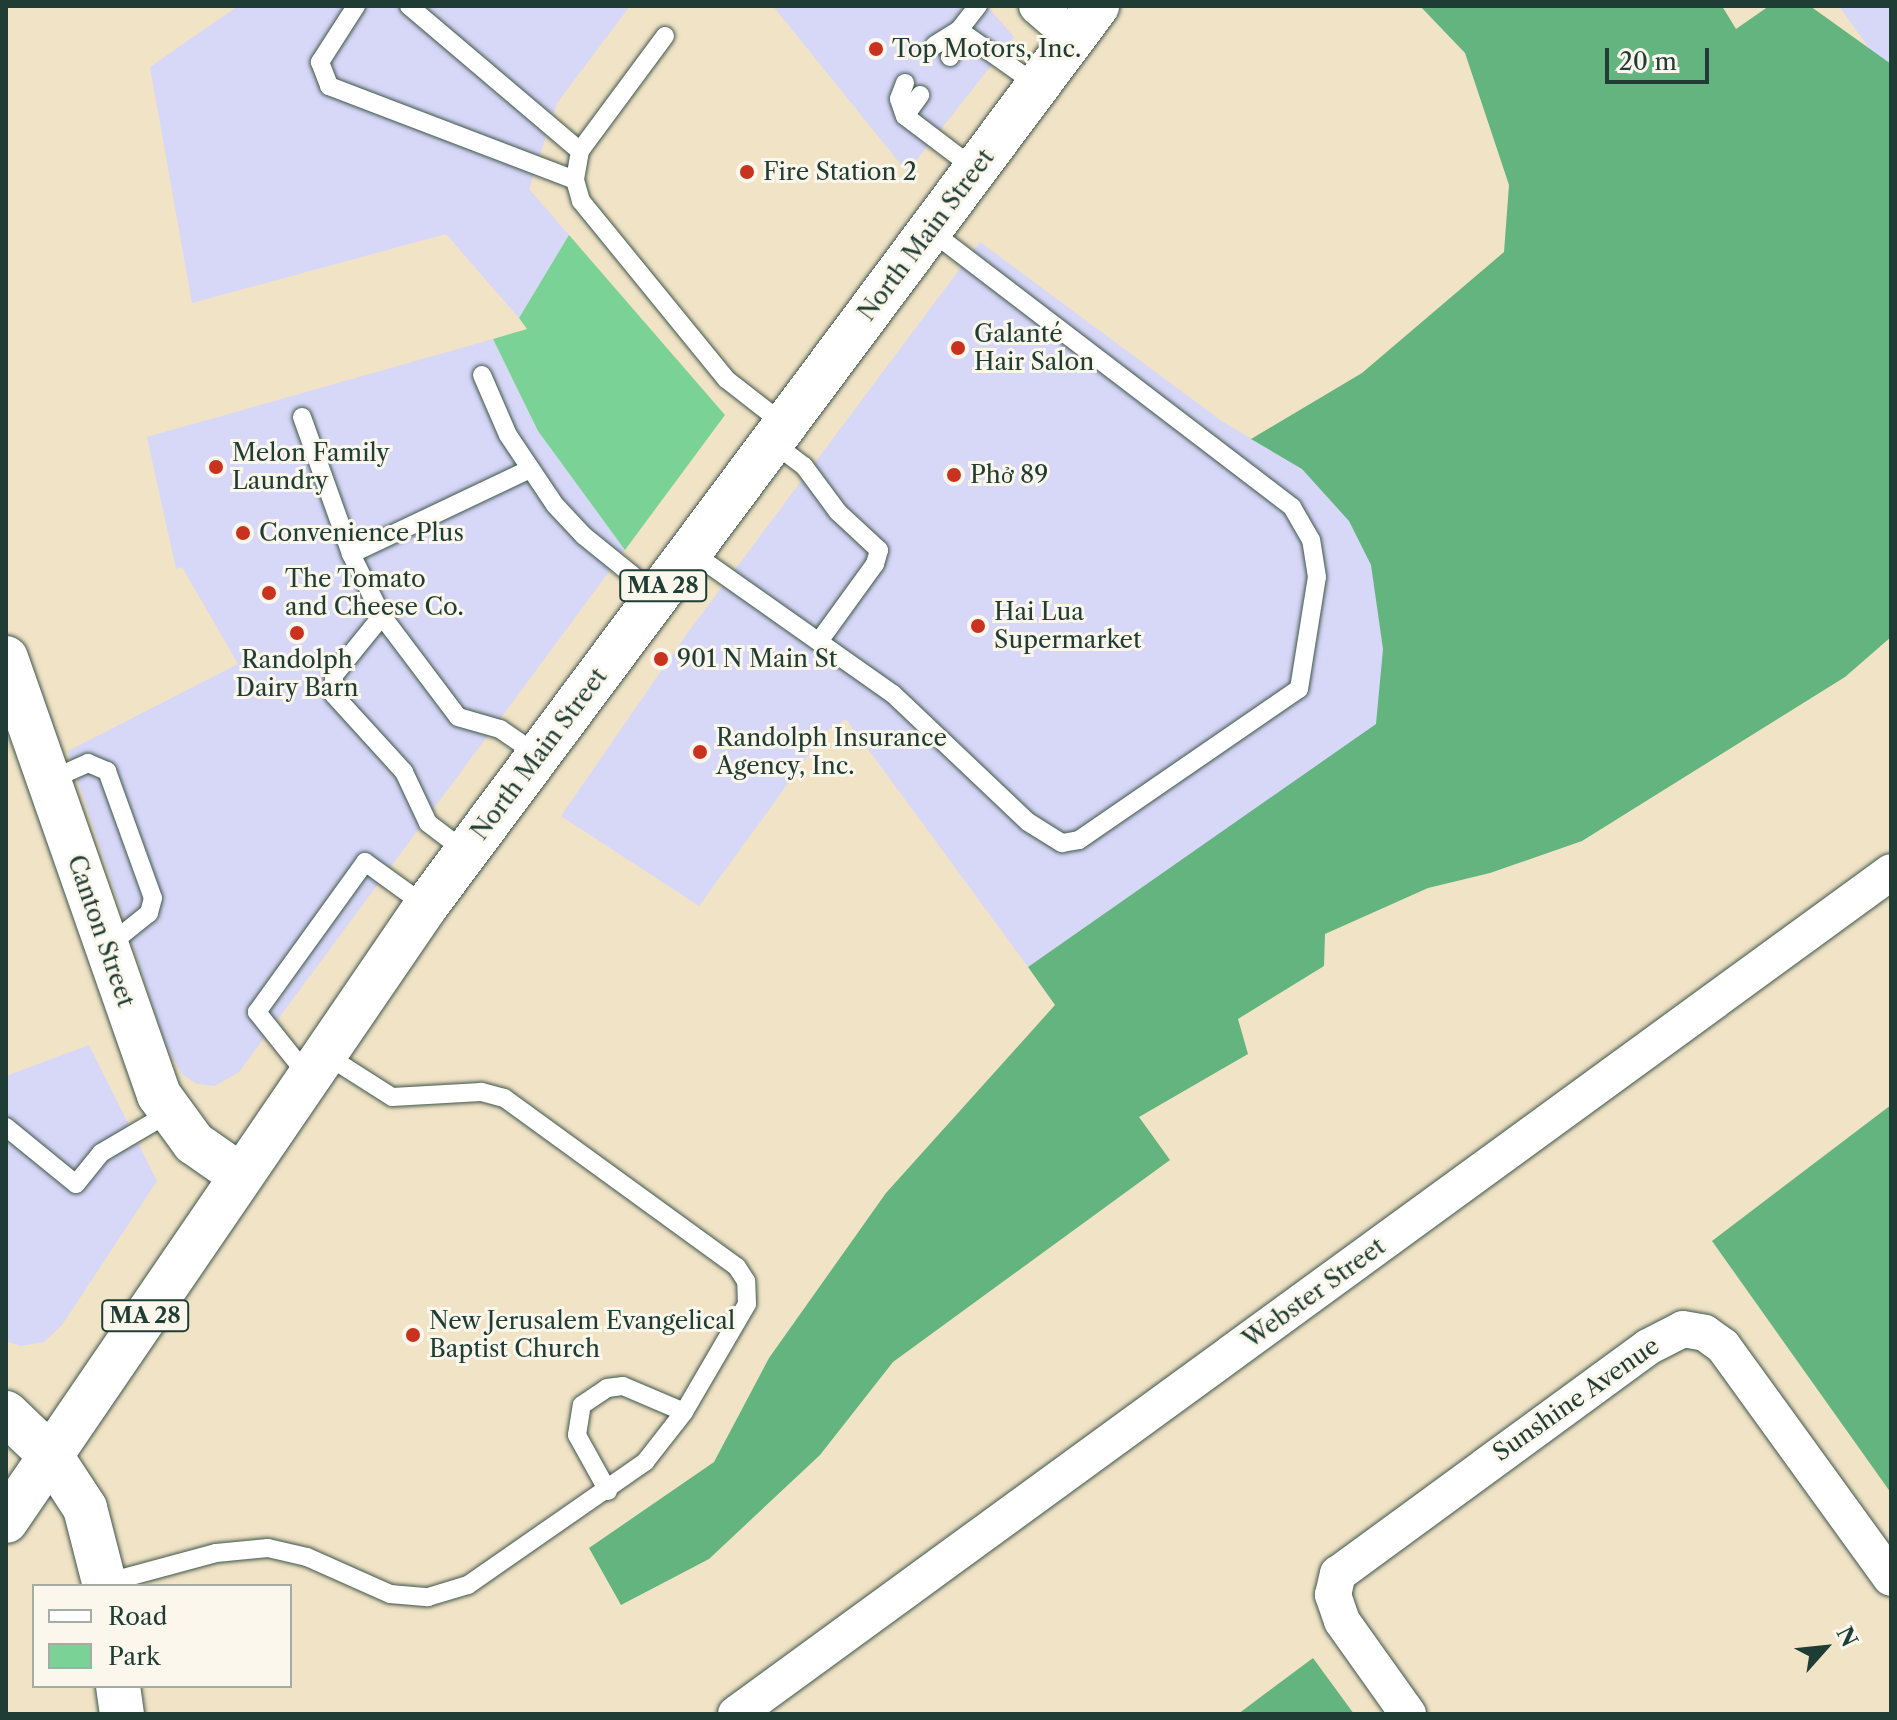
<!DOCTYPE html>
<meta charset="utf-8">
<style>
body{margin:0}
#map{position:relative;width:1897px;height:1720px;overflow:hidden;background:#f1e3c6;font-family:"Libre Caslon Text",serif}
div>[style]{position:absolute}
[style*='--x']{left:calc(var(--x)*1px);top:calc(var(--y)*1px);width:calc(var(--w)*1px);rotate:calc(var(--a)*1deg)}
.built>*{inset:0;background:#d7d7f8}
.green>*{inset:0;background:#7bd296}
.forest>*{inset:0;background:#64b47f}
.roads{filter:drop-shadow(0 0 2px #3e564a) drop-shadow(0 0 2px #3e564a)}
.service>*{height:18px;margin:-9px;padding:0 9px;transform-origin:9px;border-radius:9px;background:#fff}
.minor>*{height:36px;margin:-18px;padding:0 18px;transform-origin:18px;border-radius:18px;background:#fff}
.tertiary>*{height:44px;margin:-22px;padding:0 22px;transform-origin:22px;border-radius:22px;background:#fff}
.secondary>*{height:44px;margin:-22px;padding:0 22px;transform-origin:22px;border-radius:22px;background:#fff}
.primary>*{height:44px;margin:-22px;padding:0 22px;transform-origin:22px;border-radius:22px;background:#fff}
.dots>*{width:22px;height:22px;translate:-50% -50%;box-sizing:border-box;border:4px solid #fbf7ec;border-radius:50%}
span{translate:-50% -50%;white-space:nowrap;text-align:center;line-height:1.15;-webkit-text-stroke:6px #fbf7ec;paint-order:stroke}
.shield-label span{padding:2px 6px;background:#fbf7ec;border:2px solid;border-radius:6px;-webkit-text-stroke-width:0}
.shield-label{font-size:22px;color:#1f3d34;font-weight:700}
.poi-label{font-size:24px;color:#1f3d34}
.left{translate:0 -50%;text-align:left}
.street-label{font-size:24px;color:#1f3d34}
.frame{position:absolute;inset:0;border:8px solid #1f3d34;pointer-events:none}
.legend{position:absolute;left:32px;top:1584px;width:260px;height:104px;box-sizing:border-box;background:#fbf7ec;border:2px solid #a3ada2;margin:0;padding:10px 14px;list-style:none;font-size:24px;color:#1f3d34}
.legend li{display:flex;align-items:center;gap:16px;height:40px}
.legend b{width:40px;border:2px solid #a3ada2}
.north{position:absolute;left:1785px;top:1608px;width:80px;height:80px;-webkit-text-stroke:6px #fbf7ec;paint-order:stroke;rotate:63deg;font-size:22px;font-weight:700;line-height:32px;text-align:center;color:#1f3d34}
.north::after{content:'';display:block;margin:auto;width:28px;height:36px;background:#1f3d34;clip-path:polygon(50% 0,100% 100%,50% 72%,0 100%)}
.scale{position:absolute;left:1605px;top:48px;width:104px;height:36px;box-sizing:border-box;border:4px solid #1f3d34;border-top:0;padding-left:10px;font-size:24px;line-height:28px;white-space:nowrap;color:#1f3d34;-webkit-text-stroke:6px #fbf7ec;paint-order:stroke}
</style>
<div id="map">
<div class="built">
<i style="clip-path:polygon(238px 6px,630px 6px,557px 103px,529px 189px,569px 235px,519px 318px,446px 234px,192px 303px,150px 67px)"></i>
<i style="clip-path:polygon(773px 6px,987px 6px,1014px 37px,907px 172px)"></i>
<i style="clip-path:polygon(1839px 6px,1891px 6px,1891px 79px)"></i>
<i style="clip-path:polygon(980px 242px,1223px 422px,1543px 609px,1028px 967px,846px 719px,826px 731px,699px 906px,561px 816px,686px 635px)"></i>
<i style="clip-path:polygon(493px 339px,538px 431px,625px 550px,239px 1072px,215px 1086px,197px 1084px,183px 1075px,167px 1048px,68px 751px,238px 664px,182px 567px,176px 569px,147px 437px)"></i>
<i style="clip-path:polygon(89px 1045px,157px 1181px,62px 1325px,44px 1342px,21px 1346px,6px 1341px,6px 1076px)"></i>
</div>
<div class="green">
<i style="clip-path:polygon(569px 235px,725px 415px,625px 550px,538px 431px,493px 339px,527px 329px,519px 318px)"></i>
</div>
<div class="forest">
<i style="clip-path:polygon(1420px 6px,1722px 6px,1736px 29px,1769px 6px,1810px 6px,1891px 64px,1891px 637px,1845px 677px,1582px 841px,1490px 873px,1428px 888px,1325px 934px,1324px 966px,1238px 1019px,1248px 1054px,1139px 1117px,1170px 1160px,893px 1362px,820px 1455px,709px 1559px,621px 1605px,589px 1548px,714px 1462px,769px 1358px,886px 1193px,1055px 1005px,1028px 967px,1376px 724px,1383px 649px,1371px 565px,1349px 521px,1302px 469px,1251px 439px,1362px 373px,1504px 252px,1509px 185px,1465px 53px)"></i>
<i style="clip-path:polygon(1891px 1105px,1891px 1493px,1712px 1241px)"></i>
<i style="clip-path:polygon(1313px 1658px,1354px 1714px,1238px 1714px)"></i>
</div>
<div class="roads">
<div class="service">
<i style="--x:356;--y:6;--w:67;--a:122.7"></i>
<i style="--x:320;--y:62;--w:26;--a:69"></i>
<i style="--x:329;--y:86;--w:263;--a:20.9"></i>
<i style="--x:409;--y:6;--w:224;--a:40.3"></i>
<i style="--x:665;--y:36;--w:143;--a:126.5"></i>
<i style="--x:580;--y:151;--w:29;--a:100"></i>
<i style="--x:575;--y:180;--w:22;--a:74"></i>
<i style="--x:581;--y:201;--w:230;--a:50.8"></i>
<i style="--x:726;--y:379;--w:75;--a:37.9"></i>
<i style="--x:935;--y:45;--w:28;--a:-32"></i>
<i style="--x:959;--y:30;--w:31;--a:-52"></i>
<i style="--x:950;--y:57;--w:28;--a:-72"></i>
<i style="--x:959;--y:30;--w:95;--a:35.2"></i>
<i style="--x:905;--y:83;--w:17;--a:111"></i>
<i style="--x:899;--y:99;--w:18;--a:71"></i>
<i style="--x:905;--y:116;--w:88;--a:37.1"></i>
<i style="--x:905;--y:116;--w:26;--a:-54"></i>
<i style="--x:482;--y:375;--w:65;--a:66.6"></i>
<i style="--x:508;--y:435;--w:84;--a:56.1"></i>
<i style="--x:555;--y:505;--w:42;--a:46.9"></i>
<i style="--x:584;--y:536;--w:94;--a:38.9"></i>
<i style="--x:302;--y:417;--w:145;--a:70.3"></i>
<i style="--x:351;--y:554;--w:69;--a:63.4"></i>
<i style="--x:382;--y:616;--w:126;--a:53"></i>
<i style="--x:458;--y:717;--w:44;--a:15.9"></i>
<i style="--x:500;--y:729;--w:46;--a:34.4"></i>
<i style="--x:772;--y:442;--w:40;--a:37"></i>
<i style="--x:804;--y:466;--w:57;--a:53.5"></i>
<i style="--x:838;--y:512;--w:56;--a:42.8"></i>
<i style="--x:879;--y:550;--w:15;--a:106"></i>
<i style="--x:875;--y:564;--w:94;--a:125.9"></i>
<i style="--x:690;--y:551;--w:248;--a:35.2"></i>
<i style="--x:893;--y:694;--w:186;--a:43.5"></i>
<i style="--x:1028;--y:822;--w:40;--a:32"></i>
<i style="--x:1062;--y:843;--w:17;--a:-10"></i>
<i style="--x:1079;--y:840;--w:267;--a:-34.5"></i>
<i style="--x:1299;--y:689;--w:113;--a:-80.9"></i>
<i style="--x:1317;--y:577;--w:37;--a:-99"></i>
<i style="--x:1311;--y:540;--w:38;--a:-120"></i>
<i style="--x:1292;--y:507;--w:456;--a:-142.6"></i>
<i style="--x:351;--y:554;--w:196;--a:-25.4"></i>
<i style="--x:382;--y:616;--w:76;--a:129.1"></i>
<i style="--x:334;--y:675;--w:20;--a:90"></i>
<i style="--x:334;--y:695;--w:104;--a:47.7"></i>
<i style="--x:404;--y:772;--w:56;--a:64.8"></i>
<i style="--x:428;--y:823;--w:48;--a:37.3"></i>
<i style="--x:48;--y:781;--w:44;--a:-24.2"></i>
<i style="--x:88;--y:763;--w:21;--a:23"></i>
<i style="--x:107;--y:771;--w:135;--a:70.1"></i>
<i style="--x:153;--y:898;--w:16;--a:105"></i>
<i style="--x:149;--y:913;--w:53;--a:141.2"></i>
<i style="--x:308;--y:1076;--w:82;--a:-128.6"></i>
<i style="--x:257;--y:1012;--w:185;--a:-54.2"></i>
<i style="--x:365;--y:862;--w:75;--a:35.8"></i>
<i style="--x:6;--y:1127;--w:90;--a:39.2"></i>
<i style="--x:76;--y:1184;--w:40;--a:-51"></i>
<i style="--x:101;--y:1153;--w:79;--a:-30.5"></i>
<i style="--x:608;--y:1491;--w:64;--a:-119"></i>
<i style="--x:577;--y:1435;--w:30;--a:-81"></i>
<i style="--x:582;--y:1405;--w:30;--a:-34"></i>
<i style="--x:607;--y:1388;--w:16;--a:-7"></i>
<i style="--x:623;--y:1386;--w:66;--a:23.1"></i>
<i style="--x:105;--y:1583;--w:115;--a:-15.1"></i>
<i style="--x:216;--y:1553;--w:52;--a:-5.5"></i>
<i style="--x:268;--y:1548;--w:40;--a:13"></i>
<i style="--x:307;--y:1557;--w:91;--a:24"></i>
<i style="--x:390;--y:1594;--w:38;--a:5"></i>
<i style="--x:428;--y:1597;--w:42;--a:-16.7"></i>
<i style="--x:468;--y:1585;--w:216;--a:-34.8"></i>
<i style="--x:645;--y:1462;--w:63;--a:-52"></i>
<i style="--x:684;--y:1412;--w:125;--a:-59.7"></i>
<i style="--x:747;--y:1304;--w:23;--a:-92"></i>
<i style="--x:746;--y:1281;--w:17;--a:-123"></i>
<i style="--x:737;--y:1267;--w:288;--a:-144"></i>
<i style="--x:504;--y:1098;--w:24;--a:-165"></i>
<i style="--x:481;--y:1092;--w:89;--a:176.8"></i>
<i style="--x:392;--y:1097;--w:78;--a:-147.5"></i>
</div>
<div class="minor">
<i style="--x:1037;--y:6;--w:48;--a:40.7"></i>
<i style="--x:736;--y:1714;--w:1429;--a:-36.09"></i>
<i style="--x:1408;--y:1714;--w:114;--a:-125.4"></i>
<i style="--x:1342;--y:1621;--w:28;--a:-109"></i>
<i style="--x:1333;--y:1595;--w:22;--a:-77"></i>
<i style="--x:1338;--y:1574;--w:384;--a:-36.2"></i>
<i style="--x:1648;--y:1347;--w:39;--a:-27"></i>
<i style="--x:1683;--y:1329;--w:22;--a:10"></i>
<i style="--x:1705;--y:1333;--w:22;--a:36"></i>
<i style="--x:1723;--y:1346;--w:286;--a:54.1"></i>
</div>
<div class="tertiary">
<i style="--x:6;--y:658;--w:463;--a:70.7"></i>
<i style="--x:159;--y:1095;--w:59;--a:53.9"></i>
<i style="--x:194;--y:1143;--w:56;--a:34.8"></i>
<i style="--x:51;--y:1456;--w:62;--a:56.8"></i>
<i style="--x:85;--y:1508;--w:81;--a:75.6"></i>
<i style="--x:118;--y:1686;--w:28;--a:82"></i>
</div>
<div class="secondary">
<i style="--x:6;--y:1413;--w:62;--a:43.7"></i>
</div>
<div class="primary">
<i style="--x:6;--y:1521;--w:745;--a:-55.67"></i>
<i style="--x:426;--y:906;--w:1123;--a:-53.29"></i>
</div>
</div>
<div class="dots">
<i style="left:876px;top:49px;background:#c8321e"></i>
<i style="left:747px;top:172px;background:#c8321e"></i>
<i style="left:958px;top:348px;background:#c8321e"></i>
<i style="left:216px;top:467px;background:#c8321e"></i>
<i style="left:954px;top:475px;background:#c8321e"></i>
<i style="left:243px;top:533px;background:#c8321e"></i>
<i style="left:269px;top:593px;background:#c8321e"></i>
<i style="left:978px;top:626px;background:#c8321e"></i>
<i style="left:297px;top:633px;background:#c8321e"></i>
<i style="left:661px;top:659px;background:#c8321e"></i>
<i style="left:700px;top:752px;background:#c8321e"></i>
<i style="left:413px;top:1335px;background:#c8321e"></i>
</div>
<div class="shield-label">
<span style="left:663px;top:586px">MA 28</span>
<span style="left:145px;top:1316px">MA 28</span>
</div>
<div class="poi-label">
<span class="left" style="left:892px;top:49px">Top Motors, Inc.</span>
<span class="left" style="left:763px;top:172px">Fire Station 2</span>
<span class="left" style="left:974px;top:348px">Galanté<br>Hair Salon</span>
<span class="left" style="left:232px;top:467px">Melon Family<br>Laundry</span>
<span class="left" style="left:970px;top:475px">Phở 89</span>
<span class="left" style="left:259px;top:533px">Convenience Plus</span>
<span class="left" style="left:285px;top:593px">The Tomato<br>and Cheese Co.</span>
<span class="left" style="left:994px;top:626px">Hai Lua<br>Supermarket</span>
<span class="left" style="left:677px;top:659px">901 N Main St</span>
<span style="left:297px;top:674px">Randolph<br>Dairy Barn</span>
<span class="left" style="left:716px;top:752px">Randolph Insurance<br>Agency, Inc.</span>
<span class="left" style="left:429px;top:1335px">New Jerusalem Evangelical<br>Baptist Church</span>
</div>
<div class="street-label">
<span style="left:926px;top:235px;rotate:-53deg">North Main Street</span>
<span style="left:539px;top:754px;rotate:-53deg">North Main Street</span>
<span style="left:101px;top:931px;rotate:71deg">Canton Street</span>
<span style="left:1314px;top:1293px;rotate:-36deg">Webster Street</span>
<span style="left:1576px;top:1399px;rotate:-35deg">Sunshine Avenue</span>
</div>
<div class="frame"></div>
<ul class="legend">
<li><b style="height:10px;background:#fff"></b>Road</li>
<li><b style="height:22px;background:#7bd296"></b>Park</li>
</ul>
<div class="north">N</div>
<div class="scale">20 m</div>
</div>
